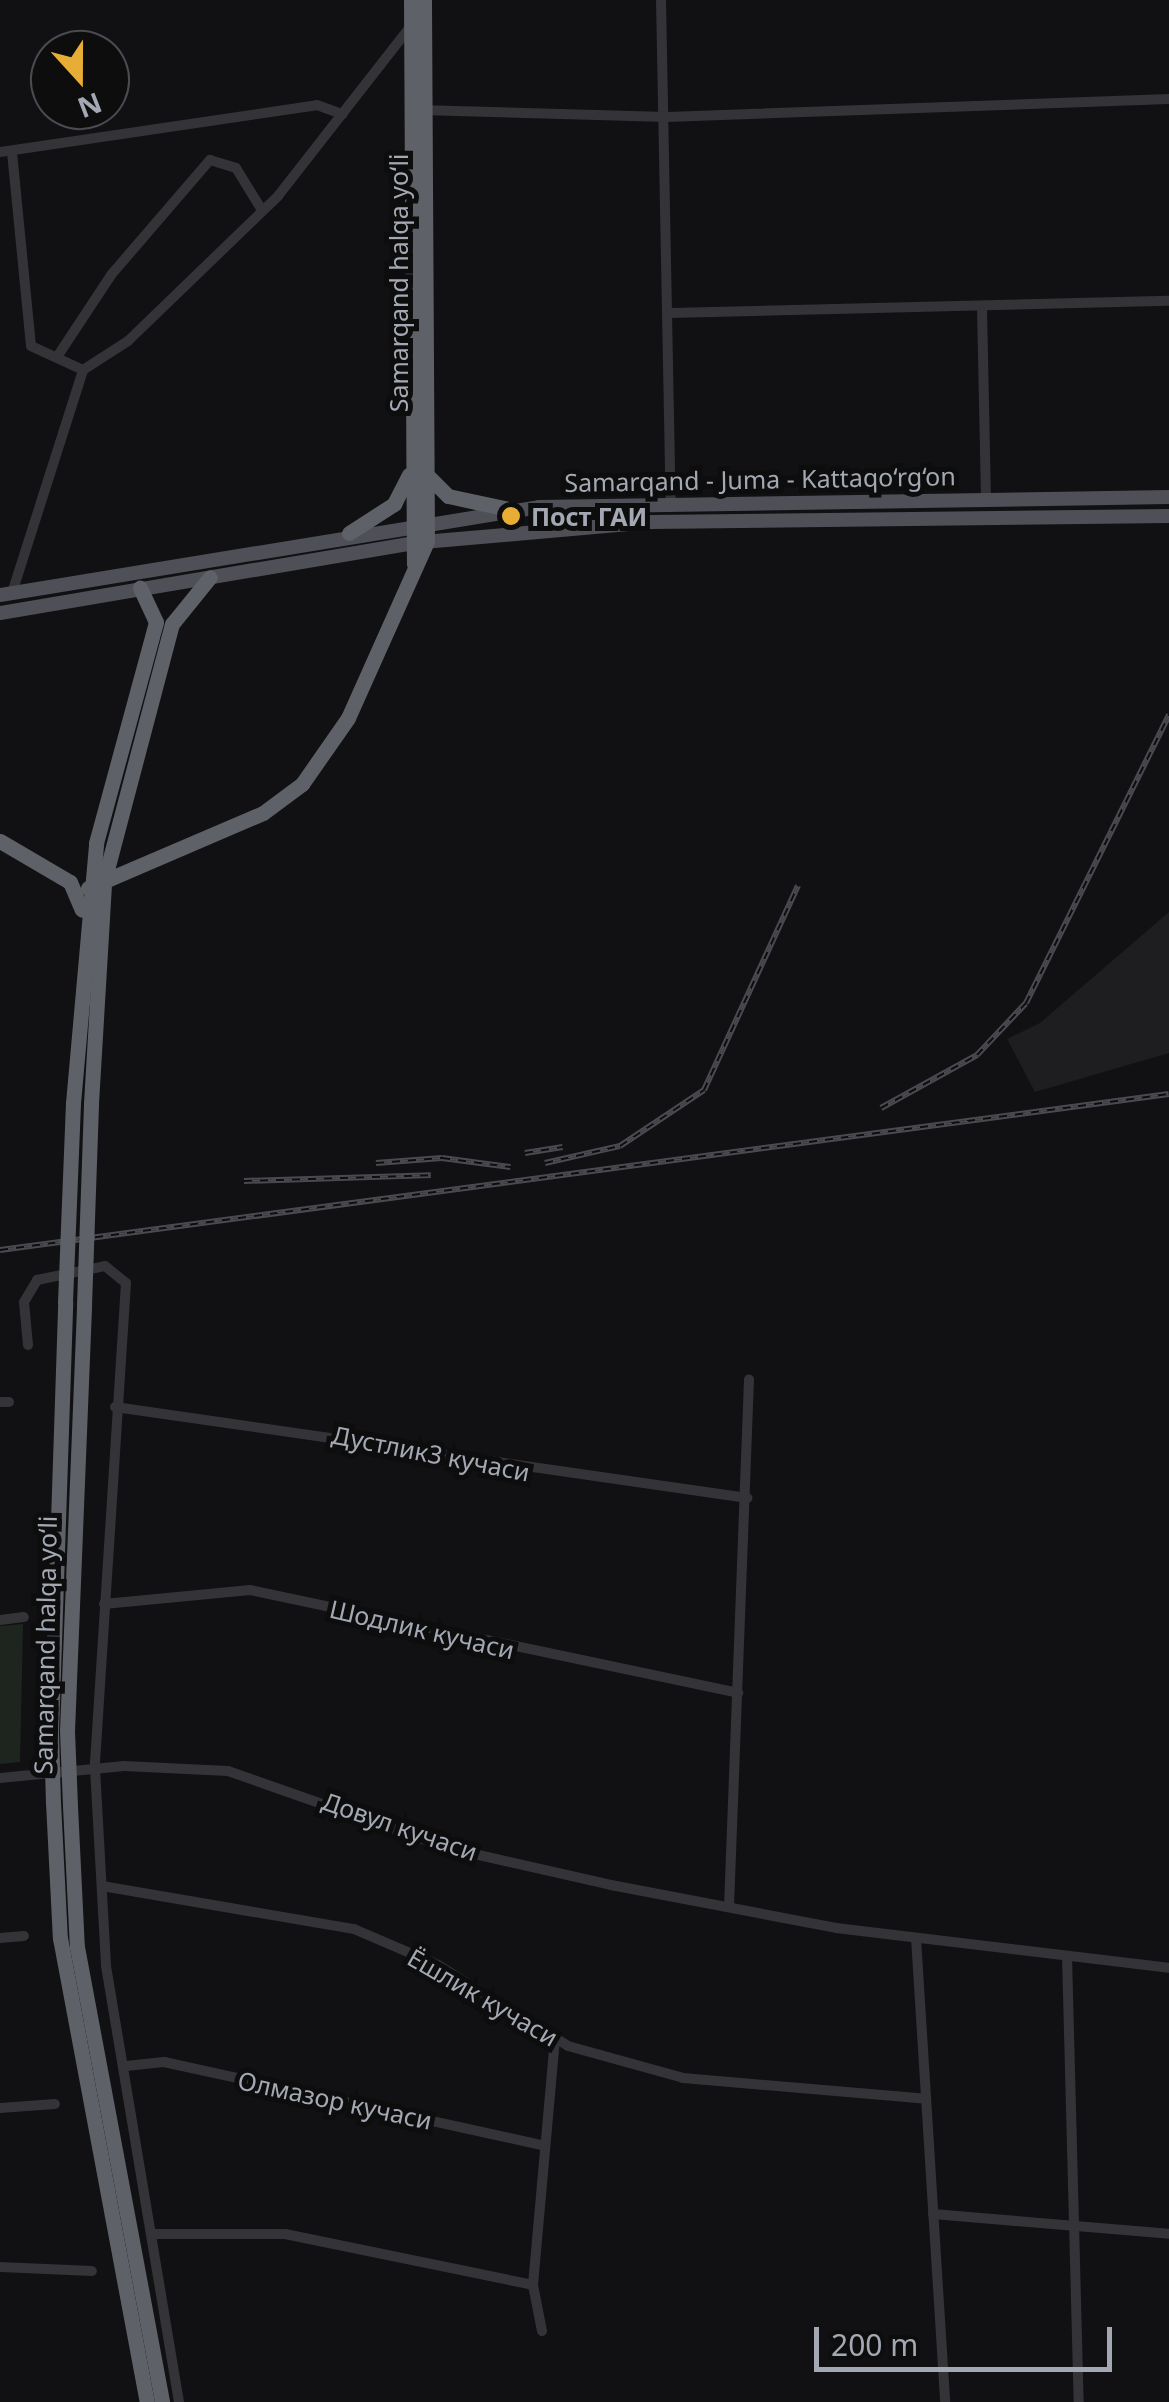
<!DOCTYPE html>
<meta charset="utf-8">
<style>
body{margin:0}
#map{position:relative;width:1169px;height:2402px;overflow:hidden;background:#111113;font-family:"Noto Sans",sans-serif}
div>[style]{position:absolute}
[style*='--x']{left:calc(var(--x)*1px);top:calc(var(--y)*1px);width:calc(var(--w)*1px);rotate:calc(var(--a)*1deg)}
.built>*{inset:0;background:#1e1e20}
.green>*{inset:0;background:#1e251f}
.minor>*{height:10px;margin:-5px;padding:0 5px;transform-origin:5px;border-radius:5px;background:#333338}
.major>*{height:14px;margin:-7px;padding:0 7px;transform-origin:7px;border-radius:7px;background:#4f5057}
.highway>*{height:15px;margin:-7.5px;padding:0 7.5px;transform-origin:7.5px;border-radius:7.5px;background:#5f6168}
.rail>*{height:6px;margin-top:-3px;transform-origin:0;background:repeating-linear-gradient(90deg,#0d0d0e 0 8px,#4a4b51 0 16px);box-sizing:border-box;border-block:2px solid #4a4b51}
.highway-bridge>*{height:15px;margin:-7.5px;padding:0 7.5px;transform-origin:7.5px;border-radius:7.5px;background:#5f6168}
.dots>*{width:28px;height:28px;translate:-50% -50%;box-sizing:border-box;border:5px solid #0d0d0e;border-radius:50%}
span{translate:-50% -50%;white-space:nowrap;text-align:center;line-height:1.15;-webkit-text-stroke:10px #0d0d0e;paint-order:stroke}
.street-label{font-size:25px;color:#a3a8b3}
.poi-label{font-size:25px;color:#a3a8b3;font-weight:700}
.left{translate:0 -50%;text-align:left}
.north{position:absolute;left:30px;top:30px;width:100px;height:100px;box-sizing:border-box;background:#0d0d0e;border:2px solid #494b50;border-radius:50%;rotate:159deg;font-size:28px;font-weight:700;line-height:40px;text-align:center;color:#a3a8b3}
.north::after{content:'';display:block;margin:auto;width:35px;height:45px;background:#e8ad34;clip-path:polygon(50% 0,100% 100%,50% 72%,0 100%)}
.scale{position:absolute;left:814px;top:2327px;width:298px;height:45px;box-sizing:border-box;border:5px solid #a3a8b3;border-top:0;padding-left:12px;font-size:30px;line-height:35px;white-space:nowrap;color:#a3a8b3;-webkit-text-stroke:8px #0d0d0e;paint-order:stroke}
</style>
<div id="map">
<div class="built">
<i style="clip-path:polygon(1169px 912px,1169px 1053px,1035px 1092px,1007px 1039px,1040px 1023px)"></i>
</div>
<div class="green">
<i style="clip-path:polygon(23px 1624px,20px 1762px,0 1764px,0 1626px)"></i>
</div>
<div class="minor">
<i style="--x:661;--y:0;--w:499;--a:88.9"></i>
<i style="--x:420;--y:110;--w:247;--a:1.6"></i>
<i style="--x:667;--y:117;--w:502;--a:-2.05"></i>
<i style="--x:0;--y:152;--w:320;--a:-8.4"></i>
<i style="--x:317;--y:105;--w:27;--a:20"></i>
<i style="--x:982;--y:308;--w:190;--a:88.8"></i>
<i style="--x:671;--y:313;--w:498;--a:-1.4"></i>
<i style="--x:57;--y:357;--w:98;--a:-56.6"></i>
<i style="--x:111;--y:275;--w:152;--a:-49.3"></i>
<i style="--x:210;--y:160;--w:27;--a:17"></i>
<i style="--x:236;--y:168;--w:46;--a:58.4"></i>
<i style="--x:83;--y:370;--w:54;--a:-32.8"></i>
<i style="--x:128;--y:341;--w:209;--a:-44"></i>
<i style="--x:278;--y:196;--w:216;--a:-52"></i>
<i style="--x:12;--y:593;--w:234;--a:-72.3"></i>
<i style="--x:83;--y:370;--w:57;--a:-155.2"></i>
<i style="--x:31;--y:346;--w:196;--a:-95.6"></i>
<i style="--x:28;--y:1345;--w:43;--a:-95.3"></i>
<i style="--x:24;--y:1302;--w:26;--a:-59"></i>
<i style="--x:37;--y:1280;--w:69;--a:-11.6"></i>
<i style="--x:105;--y:1266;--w:27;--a:39"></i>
<i style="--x:126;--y:1283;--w:486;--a:93.7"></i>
<i style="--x:95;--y:1768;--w:198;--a:86.8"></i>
<i style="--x:106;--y:1966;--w:442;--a:80.5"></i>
<i style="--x:0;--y:1402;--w:9;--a:0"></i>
<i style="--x:115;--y:1407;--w:639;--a:8.19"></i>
<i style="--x:104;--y:1604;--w:147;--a:-5.5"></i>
<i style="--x:250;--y:1590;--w:499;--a:11.9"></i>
<i style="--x:0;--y:1620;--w:24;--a:-7"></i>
<i style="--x:0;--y:1778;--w:125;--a:-5.5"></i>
<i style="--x:124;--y:1766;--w:104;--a:2.8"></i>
<i style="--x:228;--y:1771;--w:233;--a:19.3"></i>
<i style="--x:448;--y:1848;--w:167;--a:12.8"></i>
<i style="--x:611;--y:1885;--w:229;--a:10.8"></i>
<i style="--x:836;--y:1928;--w:335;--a:6.8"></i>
<i style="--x:102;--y:1886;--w:256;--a:9.7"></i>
<i style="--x:354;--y:1929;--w:91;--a:23.2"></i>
<i style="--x:438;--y:1965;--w:153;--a:31.9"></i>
<i style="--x:568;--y:2046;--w:119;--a:15.5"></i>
<i style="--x:683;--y:2078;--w:244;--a:4.9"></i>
<i style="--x:729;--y:1907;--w:528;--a:-87.83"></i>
<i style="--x:0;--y:1938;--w:24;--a:-5"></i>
<i style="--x:916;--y:1938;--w:465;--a:86.4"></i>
<i style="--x:1067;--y:1956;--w:446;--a:88.5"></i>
<i style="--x:126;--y:2066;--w:38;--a:-6"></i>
<i style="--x:164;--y:2062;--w:388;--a:12.4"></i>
<i style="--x:0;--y:2108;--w:55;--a:-4.2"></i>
<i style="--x:933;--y:2214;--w:237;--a:4.8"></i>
<i style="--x:152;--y:2234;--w:133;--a:0"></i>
<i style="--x:285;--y:2234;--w:253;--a:11.6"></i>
<i style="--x:0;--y:2267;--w:92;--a:2.5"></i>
<i style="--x:542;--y:2331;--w:47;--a:-101.1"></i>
<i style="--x:533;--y:2285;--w:247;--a:-84.9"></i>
</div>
<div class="major">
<i style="--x:0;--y:595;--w:546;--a:-9.27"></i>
<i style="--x:539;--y:507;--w:630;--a:-0.91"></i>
<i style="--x:0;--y:613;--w:418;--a:-9.6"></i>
<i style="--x:412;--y:543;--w:240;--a:-5"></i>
<i style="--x:651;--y:522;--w:518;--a:-0.66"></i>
</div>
<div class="highway">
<i style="--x:411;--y:0;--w:564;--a:89.7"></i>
<i style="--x:424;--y:472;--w:34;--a:45"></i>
<i style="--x:448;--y:496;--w:66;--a:12.2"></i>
<i style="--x:349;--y:533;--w:54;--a:-32.8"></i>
<i style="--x:394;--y:504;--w:33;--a:-63"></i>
<i style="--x:0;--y:841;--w:81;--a:30.4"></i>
<i style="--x:70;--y:882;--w:30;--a:67"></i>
<i style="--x:88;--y:888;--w:190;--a:-23.2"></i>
<i style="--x:263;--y:813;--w:49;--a:-36.6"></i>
<i style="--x:302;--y:784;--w:80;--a:-55.1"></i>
<i style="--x:348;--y:718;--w:194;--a:-65.9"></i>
<i style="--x:427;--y:541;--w:541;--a:-90.32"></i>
<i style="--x:73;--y:1103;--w:261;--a:-84.9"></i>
<i style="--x:96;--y:843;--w:229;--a:-74.8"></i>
<i style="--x:156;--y:622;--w:38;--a:-115"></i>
<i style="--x:91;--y:1103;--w:222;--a:-86.6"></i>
<i style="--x:104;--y:881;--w:266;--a:-75.2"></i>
<i style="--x:172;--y:624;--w:60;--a:-51"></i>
<i style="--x:67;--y:1731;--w:426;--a:-87.7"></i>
<i style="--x:51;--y:1732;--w:430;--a:-88.1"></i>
<i style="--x:53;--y:1802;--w:136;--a:87.1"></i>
<i style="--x:60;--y:1938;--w:472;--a:79.4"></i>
<i style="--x:70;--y:1806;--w:141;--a:87.2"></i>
<i style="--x:77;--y:1947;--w:463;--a:79.4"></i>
</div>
<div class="rail">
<i style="--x:881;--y:1108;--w:110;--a:-28.9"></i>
<i style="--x:977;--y:1055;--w:71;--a:-46.7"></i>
<i style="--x:1026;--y:1003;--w:322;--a:-63.6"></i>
<i style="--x:525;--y:1153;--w:38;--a:-9"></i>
<i style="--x:376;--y:1163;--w:66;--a:-4.3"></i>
<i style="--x:442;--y:1158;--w:69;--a:7.5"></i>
<i style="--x:545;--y:1163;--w:77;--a:-12.8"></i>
<i style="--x:620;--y:1146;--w:101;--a:-33.7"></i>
<i style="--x:704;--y:1090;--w:225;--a:-65.3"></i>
<i style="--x:244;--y:1181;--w:187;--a:-1.8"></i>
<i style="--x:0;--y:1250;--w:1179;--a:-7.6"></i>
</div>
<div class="highway-bridge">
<i style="--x:65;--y:1302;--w:199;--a:-87.7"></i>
<i style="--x:84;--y:1305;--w:202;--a:-88"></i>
<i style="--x:67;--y:1731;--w:75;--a:87.7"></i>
<i style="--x:51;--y:1732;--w:70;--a:88.4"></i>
</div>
<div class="dots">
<i style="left:511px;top:516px;background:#e8ad34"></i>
</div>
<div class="street-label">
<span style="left:398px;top:283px;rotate:-90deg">Samarqand halqa yoʻli</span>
<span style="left:760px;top:479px;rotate:-1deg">Samarqand - Juma - Kattaqo‘rg‘on</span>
<span style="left:431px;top:1453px;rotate:11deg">Дустлик3 кучаси</span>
<span style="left:422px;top:1629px;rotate:13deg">Шодлик кучаси</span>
<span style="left:45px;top:1645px;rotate:-89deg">Samarqand halqa yoʻli</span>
<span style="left:400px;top:1826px;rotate:19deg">Довул кучаси</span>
<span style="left:483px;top:1997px;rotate:30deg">Ёшлик кучаси</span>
<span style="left:335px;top:2100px;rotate:12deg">Олмазор кучаси</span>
</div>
<div class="poi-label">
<span class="left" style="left:531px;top:516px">Пост ГАИ</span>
</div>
<div class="north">N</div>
<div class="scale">200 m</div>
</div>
